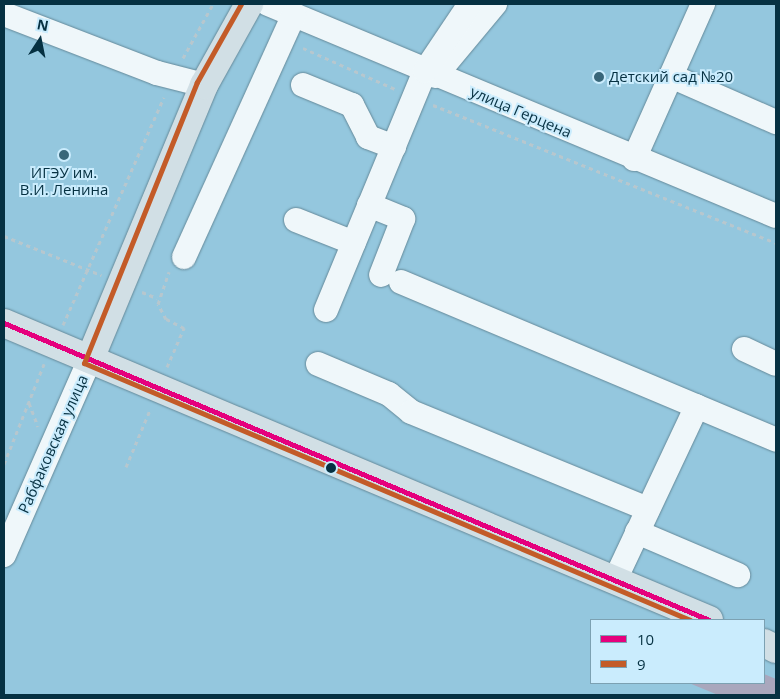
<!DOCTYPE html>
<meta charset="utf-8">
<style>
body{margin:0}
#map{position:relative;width:780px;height:699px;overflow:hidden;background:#94c7de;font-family:"Open Sans",sans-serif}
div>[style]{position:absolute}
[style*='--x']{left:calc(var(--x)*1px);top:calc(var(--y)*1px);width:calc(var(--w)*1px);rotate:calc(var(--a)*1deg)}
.green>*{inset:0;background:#a9a7bd}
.path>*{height:3px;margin-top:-1.5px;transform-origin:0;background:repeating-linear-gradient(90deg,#b7c7ce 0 4px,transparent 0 8px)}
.roads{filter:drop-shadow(0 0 1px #648999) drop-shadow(0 0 1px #648999)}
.minor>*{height:24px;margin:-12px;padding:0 12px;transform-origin:12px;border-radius:12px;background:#eff7fa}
.major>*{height:28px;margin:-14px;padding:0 14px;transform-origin:14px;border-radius:14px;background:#d1dfe5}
.bus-1>*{height:5px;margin:-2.5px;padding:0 2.5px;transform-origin:2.5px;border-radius:2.5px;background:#e5007d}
.bus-2>*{height:5px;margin:-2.5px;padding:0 2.5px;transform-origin:2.5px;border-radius:2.5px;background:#c35b28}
.dots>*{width:14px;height:14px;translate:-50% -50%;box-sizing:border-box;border:2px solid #caecfd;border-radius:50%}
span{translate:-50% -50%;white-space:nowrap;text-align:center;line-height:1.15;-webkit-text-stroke:4px #caecfd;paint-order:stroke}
.poi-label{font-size:15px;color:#063142}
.left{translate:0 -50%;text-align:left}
.street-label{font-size:15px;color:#063142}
.frame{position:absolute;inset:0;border:5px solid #063142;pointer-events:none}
.legend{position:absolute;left:590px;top:619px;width:175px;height:65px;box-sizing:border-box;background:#caecfd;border:1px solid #7ca1b2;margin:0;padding:6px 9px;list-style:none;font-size:15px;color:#063142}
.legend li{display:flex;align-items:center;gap:10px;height:25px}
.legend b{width:25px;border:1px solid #7ca1b2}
.north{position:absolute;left:15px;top:15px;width:50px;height:50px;-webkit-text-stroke:4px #caecfd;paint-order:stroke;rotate:11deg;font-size:14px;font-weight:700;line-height:20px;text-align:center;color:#063142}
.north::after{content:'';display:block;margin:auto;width:18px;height:22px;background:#063142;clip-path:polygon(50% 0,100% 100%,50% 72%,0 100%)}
</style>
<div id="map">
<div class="green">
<i style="clip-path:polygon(764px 674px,776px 679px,776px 695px,718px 695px,689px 683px,764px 683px)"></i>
</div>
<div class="path">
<i style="--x:303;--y:48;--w:101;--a:24"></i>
<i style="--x:183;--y:58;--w:62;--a:-60.9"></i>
<i style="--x:433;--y:105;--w:370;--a:21.9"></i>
<i style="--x:4;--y:236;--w:105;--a:21.9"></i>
<i style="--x:142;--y:292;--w:16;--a:22"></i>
<i style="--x:63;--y:325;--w:249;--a:-66.1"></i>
<i style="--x:167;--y:367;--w:43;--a:-66.4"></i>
<i style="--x:184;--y:328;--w:20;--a:-153"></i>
<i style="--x:166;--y:319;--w:17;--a:-118"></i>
<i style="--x:158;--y:304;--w:34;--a:-71"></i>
<i style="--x:29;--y:403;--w:25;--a:69"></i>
<i style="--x:4;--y:464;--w:108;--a:-68.2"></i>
<i style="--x:126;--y:467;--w:62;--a:-67.2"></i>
</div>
<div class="roads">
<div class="minor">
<i style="--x:268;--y:4;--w:550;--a:22.65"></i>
<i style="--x:4;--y:14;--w:164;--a:21.1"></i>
<i style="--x:157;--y:73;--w:49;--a:14.3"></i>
<i style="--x:435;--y:76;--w:94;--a:-50.2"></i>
<i style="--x:671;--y:76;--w:115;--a:23.7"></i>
<i style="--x:303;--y:85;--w:53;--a:22.2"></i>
<i style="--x:352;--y:105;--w:36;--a:63"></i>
<i style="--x:368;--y:137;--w:28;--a:21"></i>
<i style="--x:634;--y:159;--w:170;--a:-66"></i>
<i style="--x:369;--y:205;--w:37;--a:22"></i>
<i style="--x:403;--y:219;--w:60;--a:111.4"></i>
<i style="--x:296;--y:220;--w:62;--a:21.6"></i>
<i style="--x:184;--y:257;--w:266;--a:-65.6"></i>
<i style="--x:401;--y:282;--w:407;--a:22.8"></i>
<i style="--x:326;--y:310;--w:259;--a:-67.5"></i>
<i style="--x:425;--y:71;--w:81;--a:-56.1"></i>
<i style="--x:744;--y:349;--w:35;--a:25"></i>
<i style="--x:318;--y:364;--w:77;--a:22.9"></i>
<i style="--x:389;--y:394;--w:28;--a:39"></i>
<i style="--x:411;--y:412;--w:256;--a:22.3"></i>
<i style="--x:637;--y:532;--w:110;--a:23.1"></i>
<i style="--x:4;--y:555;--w:214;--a:-66.3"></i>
<i style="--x:615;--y:580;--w:192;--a:-64.8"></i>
</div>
<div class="major">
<i style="--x:4;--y:323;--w:765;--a:22.84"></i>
<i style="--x:90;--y:359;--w:297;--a:-67.4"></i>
<i style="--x:204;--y:85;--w:93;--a:-60.9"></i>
<i style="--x:764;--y:643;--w:13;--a:27"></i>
</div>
</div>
<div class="bus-1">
<i style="--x:4;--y:323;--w:765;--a:22.84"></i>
</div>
<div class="bus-2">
<i style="--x:241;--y:4;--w:90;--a:119.4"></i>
<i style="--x:197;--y:82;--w:303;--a:111.9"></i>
<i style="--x:84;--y:363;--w:658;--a:22.98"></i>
</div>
<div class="dots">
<i style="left:599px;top:77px;background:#386679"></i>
<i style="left:64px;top:155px;background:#386679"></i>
<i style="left:331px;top:468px;background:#063142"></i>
</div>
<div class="poi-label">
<span class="left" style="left:609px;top:77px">Детский сад №20</span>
<span style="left:64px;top:181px">ИГЭУ им.<br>В.И. Ленина</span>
</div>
<div class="street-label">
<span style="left:521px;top:112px;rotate:23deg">улица Герцена</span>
<span style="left:53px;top:444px;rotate:-66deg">Рабфаковская улица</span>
</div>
<div class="frame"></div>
<ul class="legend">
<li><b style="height:6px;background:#e5007d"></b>10</li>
<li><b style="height:6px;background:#c35b28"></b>9</li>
</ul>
<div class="north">N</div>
</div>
